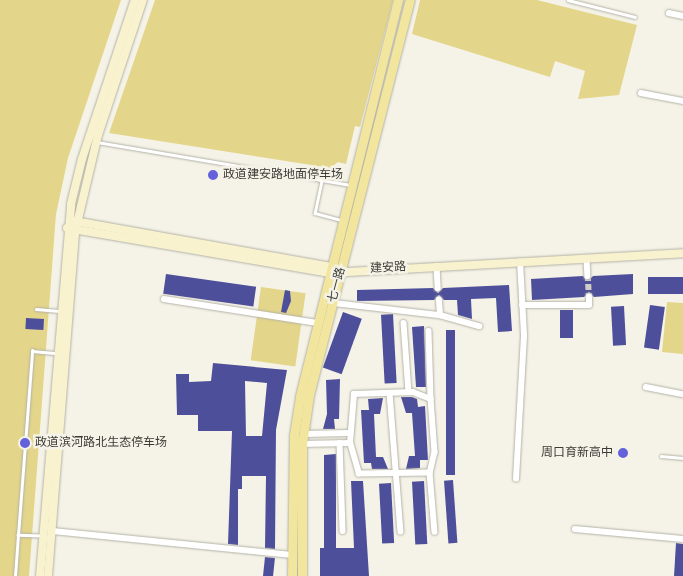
<!DOCTYPE html>
<meta charset="utf-8">
<style>
body{margin:0}
#map{position:relative;width:683px;height:576px;overflow:hidden;background:#f5f3e7;font-family:"Work Sans","Noto Sans SC",sans-serif}
div>[style]{position:absolute}
[style*='--x']{left:calc(var(--x)*1px);top:calc(var(--y)*1px);width:calc(var(--w)*1px);rotate:calc(var(--a)*1deg)}
.green>*{inset:0;background:#e3d58a;transform-origin:0 0}
.building>*{inset:0;background:#4e4f9a;transform-origin:0 0}
.street-tunnel>*{height:5.5px;margin-top:-2.75px;transform-origin:0;background:repeating-linear-gradient(90deg,#d0cec4 0 5.5px,transparent 0 8.5px)}
.roads{filter:drop-shadow(0 0 1px #b4b2a7) drop-shadow(0 0 1px #b4b2a7)}
.lane>*{height:2.5px;margin:-1.25px;padding:0 1.25px;transform-origin:1.25px;border-radius:1.25px;background:#fff}
.street>*{height:5.5px;margin:-2.75px;padding:0 2.75px;transform-origin:2.75px;border-radius:2.75px;background:#fff}
.secondary>*{height:8px;margin:-4px;padding:0 4px;transform-origin:4px;border-radius:4px;background:#f9f2ce}
.primary>*{height:9px;margin:-4.5px;padding:0 4.5px;transform-origin:4.5px;border-radius:4.5px;background:#f2e59e}
.dots>*{width:14px;height:14px;translate:-50% -50%;box-sizing:border-box;border:2px solid #f5f3e7;border-radius:50%}
span{translate:-50% -50%;white-space:nowrap;text-align:center;line-height:1.15;-webkit-text-stroke:5px #f5f3e7;paint-order:stroke}
.poi-label{font-size:12px;color:#3c3c37}
.left{translate:0 -50%;text-align:left}
.right{translate:-100% -50%;text-align:right}
.street-label{font-size:12px;color:#3c3c37}
</style>
<div id="map">
<div class="green">
<i style="clip-path:polygon(0 0,121px 0,68px 158px,56px 214px,29px 576px,0 576px)"></i>
<i style="clip-path:polygon(155px 0,393px 0,360px 127px,355px 126px,346px 164px,338px 162px,330px 168px,109px 133px)"></i>
<i style="clip-path:polygon(420px 0,537px 0,637px 25px,619px 95px,578px 99px,585px 71px,555px 61px,550px 77px,412px 34px)"></i>
<i style="left:261px;top:287px;width:45px;height:74px;rotate:8deg"></i>
<i style="clip-path:polygon(667px 302px,683px 303px,683px 354px,662px 352px)"></i>
</div>
<div class="building">
<i style="left:166px;top:274px;width:91px;height:20px;rotate:8deg"></i>
<i style="clip-path:polygon(633px 274px,633px 294px,594px 297px,589px 292px,584px 297px,532px 300px,531px 279px,583px 276px,588px 281px,593px 276px)"></i>
<i style="left:683px;top:277px;width:17px;height:35px;rotate:90deg"></i>
<i style="clip-path:polygon(509px 285px,512px 331px,498px 332px,496px 298px,471px 299px,472px 319px,458px 315px,457px 300px,444px 300px,439px 295px,434px 300px,357px 301px,357px 290px,433px 288px,438px 293px,443px 288px)"></i>
<i style="clip-path:polygon(285px 290px,290px 291px,291px 301px,286px 313px,281px 312px)"></i>
<i style="left:650px;top:305px;width:15px;height:43px;rotate:8deg"></i>
<i style="left:624px;top:306px;width:39px;height:13px;rotate:87deg"></i>
<i style="left:560px;top:310px;width:13px;height:28px"></i>
<i style="left:343px;top:312px;width:20px;height:59px;rotate:20deg"></i>
<i style="left:393px;top:314px;width:69px;height:12px;rotate:87deg"></i>
<i style="left:26px;top:318px;width:18px;height:11px;rotate:3deg"></i>
<i style="clip-path:polygon(424px 326px,426px 387px,416px 387px,412px 327px)"></i>
<i style="left:446px;top:330px;width:9px;height:145px"></i>
<i style="clip-path:polygon(evenodd,213px 363px,287px 370px,276px 430px,275px 549px,265px 548px,266px 476px,242px 476px,242px 489px,238px 489px,238px 545px,228px 544px,232px 431px,198px 431px,198px 415px,177px 415px,176px 374px,189px 374px,189px 382px,211px 381px,213px 363px,245px 381px,267px 383px,262px 436px,246px 436px,245px 381px)"></i>
<i style="clip-path:polygon(340px 379px,339px 419px,334px 419px,335px 429px,323px 429px,327px 414px,326px 380px)"></i>
<i style="clip-path:polygon(401px 397px,412px 397px,417px 399px,418px 407px,425px 406px,428px 460px,420px 460px,420px 468px,406px 469px,409px 456px,415px 456px,412px 413px,406px 413px)"></i>
<i style="clip-path:polygon(383px 398px,380px 414px,374px 414px,376px 457px,383px 457px,388px 469px,372px 469px,371px 463px,364px 463px,361px 410px,369px 410px,368px 399px)"></i>
<i style="clip-path:polygon(336px 454px,336px 548px,354px 548px,351px 481px,363px 481px,369px 576px,320px 576px,320px 548px,324px 548px,324px 455px)"></i>
<i style="left:453px;top:480px;width:63px;height:9px;rotate:86deg"></i>
<i style="left:424px;top:481px;width:63px;height:12px;rotate:87deg"></i>
<i style="left:391px;top:483px;width:60px;height:12px;rotate:87deg"></i>
<i style="clip-path:polygon(676px 543px,683px 544px,683px 576px,674px 576px)"></i>
<i style="left:265px;top:557px;width:10px;height:19px;rotate:6deg"></i>
</div>
<div class="street-tunnel">
<i style="--x:588;--y:276;--w:21;--a:87"></i>
</div>
<div class="roads">
<div class="lane">
<i style="--x:568;--y:0;--w:69;--a:14.2"></i>
<i style="--x:97;--y:142;--w:257;--a:9.6"></i>
<i style="--x:322;--y:181;--w:33;--a:102"></i>
<i style="--x:315;--y:213;--w:28;--a:15"></i>
<i style="--x:36;--y:309;--w:23;--a:5"></i>
<i style="--x:661;--y:456;--w:22;--a:5"></i>
<i style="--x:41;--y:536;--w:23;--a:-178"></i>
<i style="--x:18;--y:535;--w:185;--a:-85.6"></i>
<i style="--x:32;--y:351;--w:25;--a:5"></i>
<i style="--x:15;--y:576;--w:41;--a:-85.8"></i>
</div>
<div class="street">
<i style="--x:669;--y:13;--w:14;--a:12"></i>
<i style="--x:641;--y:93;--w:43;--a:10.8"></i>
<i style="--x:587;--y:259;--w:17;--a:87"></i>
<i style="--x:437;--y:266;--w:22;--a:87"></i>
<i style="--x:164;--y:299;--w:155;--a:8.9"></i>
<i style="--x:334;--y:303;--w:107;--a:6.5"></i>
<i style="--x:440;--y:315;--w:15;--a:-94"></i>
<i style="--x:522;--y:305;--w:67;--a:0"></i>
<i style="--x:589;--y:305;--w:8;--a:-90"></i>
<i style="--x:440;--y:315;--w:41;--a:15.8"></i>
<i style="--x:404;--y:323;--w:69;--a:85.9"></i>
<i style="--x:429;--y:331;--w:68;--a:88.3"></i>
<i style="--x:646;--y:387;--w:38;--a:11"></i>
<i style="--x:413;--y:392;--w:19;--a:21"></i>
<i style="--x:431;--y:399;--w:53;--a:85.7"></i>
<i style="--x:435;--y:452;--w:22;--a:103"></i>
<i style="--x:430;--y:473;--w:71;--a:179.2"></i>
<i style="--x:359;--y:474;--w:32;--a:-106"></i>
<i style="--x:350;--y:443;--w:49;--a:-85.3"></i>
<i style="--x:354;--y:394;--w:59;--a:-1.9"></i>
<i style="--x:390;--y:393;--w:139;--a:85.5"></i>
<i style="--x:303;--y:434;--w:46;--a:-1.2"></i>
<i style="--x:340;--y:443;--w:88;--a:88"></i>
<i style="--x:302;--y:444;--w:48;--a:-1.2"></i>
<i style="--x:430;--y:473;--w:59;--a:85.2"></i>
<i style="--x:516;--y:479;--w:144;--a:-86.8"></i>
<i style="--x:524;--y:335;--w:73;--a:-93.1"></i>
<i style="--x:575;--y:529;--w:108;--a:5.3"></i>
<i style="--x:53;--y:531;--w:240;--a:5.7"></i>
</div>
<div class="secondary">
<i style="--x:74;--y:221;--w:267;--a:10.1"></i>
<i style="--x:67;--y:228;--w:267;--a:9.7"></i>
<i style="--x:330;--y:273;--w:354;--a:-3.2"></i>
<i style="--x:40;--y:576;--w:373;--a:-85.2"></i>
<i style="--x:71;--y:204;--w:46;--a:-76.3"></i>
<i style="--x:82;--y:159;--w:168;--a:-71.6"></i>
<i style="--x:48;--y:576;--w:345;--a:-85.5"></i>
<i style="--x:75;--y:232;--w:100;--a:-76.7"></i>
<i style="--x:98;--y:135;--w:142;--a:-71.6"></i>
</div>
<div class="primary">
<i style="--x:292;--y:576;--w:141;--a:-89.2"></i>
<i style="--x:294;--y:435;--w:39;--a:-81"></i>
<i style="--x:300;--y:396;--w:408;--a:-76.1"></i>
<i style="--x:302;--y:576;--w:132;--a:-90"></i>
<i style="--x:302;--y:444;--w:49;--a:-81.9"></i>
<i style="--x:309;--y:395;--w:408;--a:-75.7"></i>
</div>
</div>
<div class="dots">
<i style="left:213px;top:175px;background:#6461da"></i>
<i style="left:25px;top:443px;background:#6461da"></i>
<i style="left:623px;top:453px;background:#6461da"></i>
</div>
<div class="poi-label">
<span class="left" style="left:223px;top:175px">政道建安路地面停车场</span>
<span class="left" style="left:35px;top:443px">政道滨河路北生态停车场</span>
<span class="right" style="left:613px;top:453px">周口育新高中</span>
</div>
<div class="street-label">
<span style="left:388px;top:268px;rotate:-3deg">建安路</span>
<span style="left:337px;top:285px;rotate:-75deg">七一路</span>
</div>
</div>
